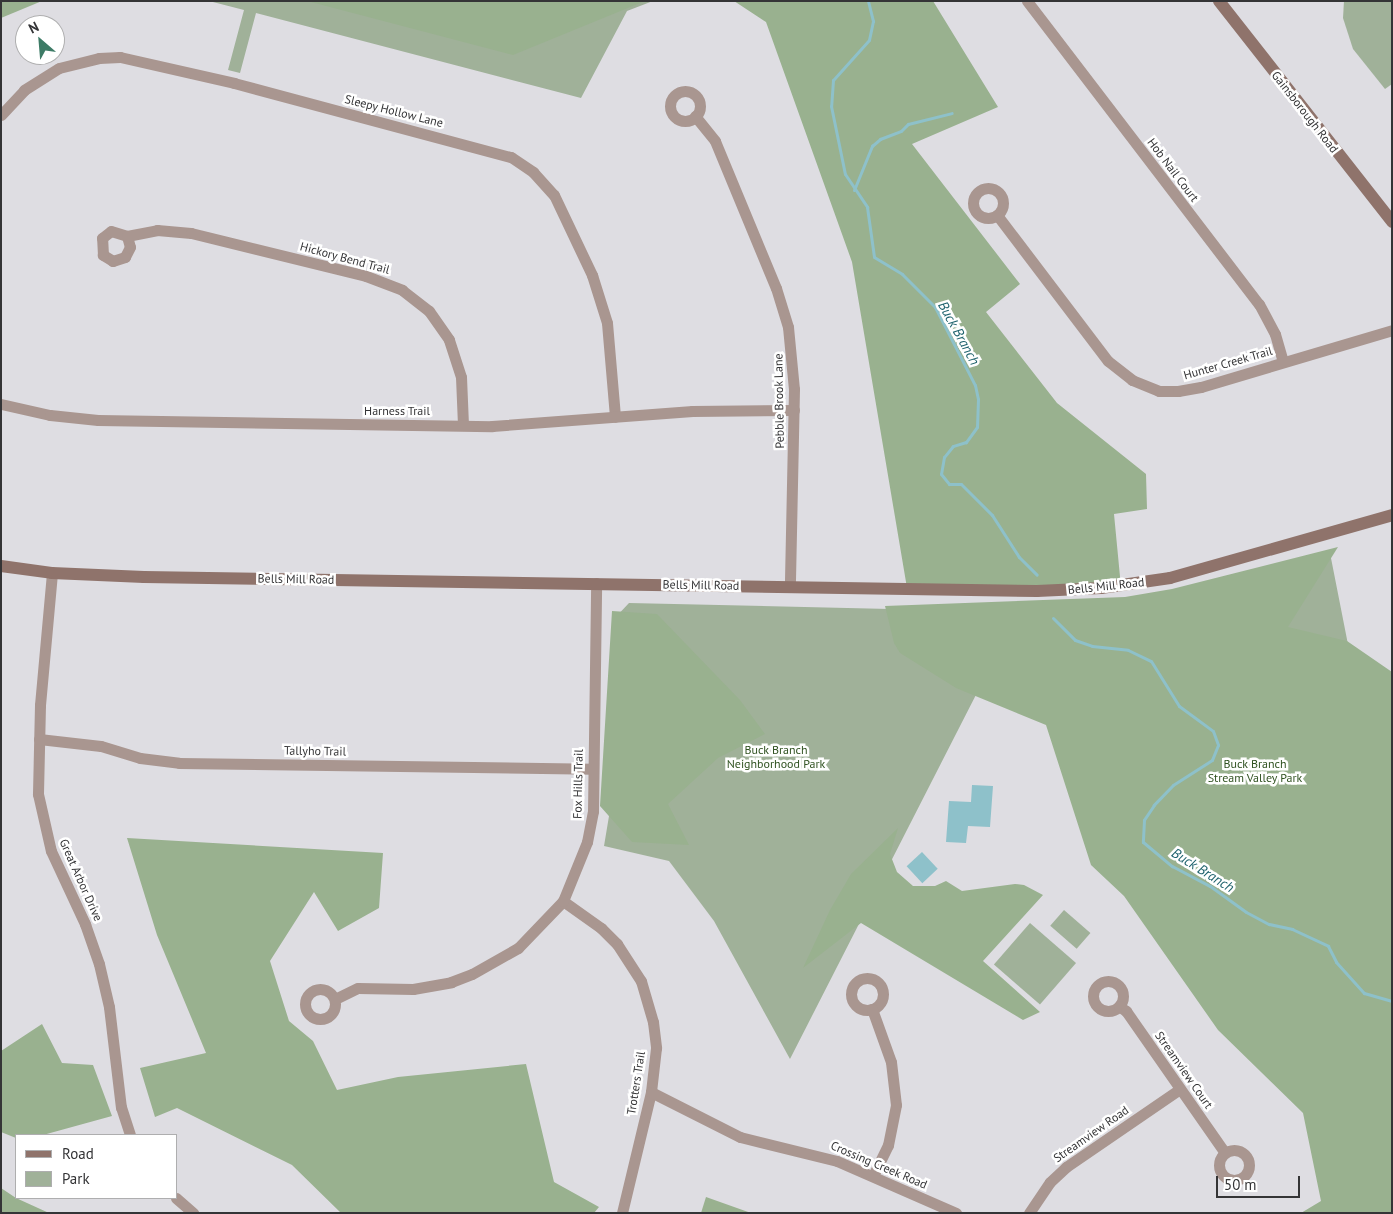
<!DOCTYPE html>
<style>
body{margin:0}
#map{position:relative;width:1393px;height:1214px;overflow:hidden;background:#dedde2;font-family:"PT Sans",sans-serif}
div>[style]{position:absolute}
[style*='--x']{left:calc(var(--x)*1px);top:calc(var(--y)*1px);width:calc(var(--w)*1px);rotate:calc(var(--a)*1deg)}
.green>*{inset:0;background:#a0b199;transform-origin:0 0}
.forest>*{inset:0;background:#99b18f}
.water>*{inset:0;background:#8ec1ca;transform-origin:0 0}
.stream>*{height:3px;margin:-1.5px;padding:0 1.5px;transform-origin:1.5px;border-radius:1.5px;background:#8ec1ca}
.street>*{height:11px;margin:-5.5px;padding:0 5.5px;transform-origin:5.5px;border-radius:5.5px;background:#a99690}
.street>.ring{margin:-5.5px;padding:0;box-sizing:content-box;background:none;border:11px solid #a99690;border-radius:50%}
.secondary>*{height:12px;margin:-6px;padding:0 6px;transform-origin:6px;border-radius:6px;background:#8f736b}
span{translate:-50% -50%;white-space:nowrap;text-align:center;line-height:1.15;-webkit-text-stroke:5px #fff;paint-order:stroke}
.street-label{font-size:12px;color:#343436}
.park-label{font-size:12px;color:#305221}
.water-label{font-size:14px;color:#1e626d;font-style:italic}
.frame{position:absolute;inset:0;border:2px solid #343436;pointer-events:none}
.legend{position:absolute;left:15px;top:1134px;width:162px;height:65px;box-sizing:border-box;background:#fff;border:1px solid #aeaeaf;margin:0;padding:6px 9px;list-style:none;font-size:15px;color:#343436}
.legend li{display:flex;align-items:center;gap:10px;height:25px}
.legend b{width:25px;border:1px solid #aeaeaf}
.north{position:absolute;left:15px;top:15px;width:50px;height:50px;box-sizing:border-box;background:#fff;border:1px solid #aeaeaf;border-radius:50%;rotate:333deg;font-size:14px;font-weight:700;line-height:20px;text-align:center;color:#343436}
.north::after{content:'';display:block;margin:auto;width:18px;height:22px;background:#3d7b66;clip-path:polygon(50% 0,100% 100%,50% 72%,0 100%)}
.scale{position:absolute;left:1216px;top:1176px;width:84px;height:22px;box-sizing:border-box;border:2px solid #343436;border-top:0;padding-left:6px;font-size:15px;line-height:18px;white-space:nowrap;color:#343436;-webkit-text-stroke:4px #fff;paint-order:stroke}
</style>
<div id="map">
<div class="green">
<i style="clip-path:polygon(209px 1px,653px 1px,627px 11px,581px 98px,256px 13px,240px 73px,228px 70px,244px 10px)"></i>
<i style="clip-path:polygon(1344px 1px,1392px 1px,1392px 84px,1385px 89px,1353px 49px,1343px 18px)"></i>
<i style="clip-path:polygon(1330px 553px,1354px 675px,1392px 1213px,1344px 1164px,1111px 750px,981px 685px,790px 1059px,714px 921px,669px 861px,604px 846px,611px 804px,613px 620px,629px 603px,1018px 612px,1120px 605px)"></i>
<i style="left:1064px;top:910px;width:35px;height:21px;rotate:41deg"></i>
<i style="left:1030px;top:923px;width:61px;height:55px;rotate:41deg"></i>
</div>
<div class="forest">
<i style="clip-path:polygon(1px 1px,42px 1px,1px 18px)"></i>
<i style="clip-path:polygon(307px 1px,645px 1px,513px 55px)"></i>
<i style="clip-path:polygon(734px 1px,933px 1px,998px 107px,912px 144px,1020px 284px,986px 312px,1057px 403px,1146px 474px,1147px 509px,1114px 514px,1121px 587px,907px 588px,852px 262px,766px 22px)"></i>
<i style="clip-path:polygon(1338px 547px,1288px 627px,1347px 641px,1392px 672px,1392px 1213px,1301px 1213px,1321px 1201px,1303px 1113px,1218px 1030px,1124px 896px,1091px 865px,1046px 725px,956px 688px,900px 653px,894px 643px,885px 606px,1125px 597px,1172px 589px)"></i>
<i style="clip-path:polygon(612px 611px,657px 614px,740px 700px,765px 734px,718px 758px,668px 804px,689px 845px,632px 842px,600px 806px)"></i>
<i style="clip-path:polygon(898px 828px,890px 854px,897px 872px,913px 886px,935px 886px,946px 881px,962px 891px,1015px 884px,1024px 885px,1043px 895px,983px 961px,1040px 1012px,1023px 1020px,861px 923px,803px 968px,830px 910px,851px 874px)"></i>
<i style="clip-path:polygon(127px 838px,383px 853px,379px 908px,338px 931px,314px 892px,270px 961px,289px 1021px,313px 1041px,337px 1090px,398px 1077px,526px 1064px,554px 1182px,599px 1207px,594px 1213px,341px 1213px,292px 1165px,177px 1108px,155px 1117px,140px 1068px,206px 1053px,157px 935px)"></i>
<i style="clip-path:polygon(42px 1024px,62px 1063px,93px 1065px,112px 1116px,43px 1135px,16px 1135px,16px 1138px,1px 1132px,1px 1051px)"></i>
<i style="clip-path:polygon(1px 1188px,16px 1198px,49px 1213px,1px 1213px)"></i>
<i style="clip-path:polygon(706px 1197px,751px 1213px,701px 1213px)"></i>
</div>
<div class="water">
<i style="clip-path:polygon(972px 785px,993px 786px,990px 827px,968px 826px,966px 843px,946px 842px,949px 801px,971px 802px)"></i>
<i style="left:922px;top:852px;width:23px;height:21px;rotate:47deg"></i>
</div>
<div class="stream">
<i style="--x:868;--y:1;--w:21;--a:76"></i>
<i style="--x:873;--y:21;--w:19;--a:102"></i>
<i style="--x:869;--y:40;--w:54;--a:132"></i>
<i style="--x:833;--y:80;--w:26;--a:94"></i>
<i style="--x:831;--y:106;--w:69;--a:78.4"></i>
<i style="--x:845;--y:174;--w:40;--a:56"></i>
<i style="--x:867;--y:207;--w:50;--a:82"></i>
<i style="--x:874;--y:257;--w:33;--a:31"></i>
<i style="--x:902;--y:274;--w:47;--a:45"></i>
<i style="--x:935;--y:307;--w:88;--a:62.9"></i>
<i style="--x:975;--y:385;--w:14;--a:78"></i>
<i style="--x:978;--y:399;--w:28;--a:92"></i>
<i style="--x:977;--y:427;--w:19;--a:126"></i>
<i style="--x:966;--y:442;--w:14;--a:163"></i>
<i style="--x:953;--y:446;--w:14;--a:129"></i>
<i style="--x:944;--y:457;--w:17;--a:100"></i>
<i style="--x:941;--y:474;--w:13;--a:51"></i>
<i style="--x:949;--y:484;--w:12;--a:0"></i>
<i style="--x:961;--y:484;--w:44;--a:45"></i>
<i style="--x:992;--y:515;--w:50;--a:57.3"></i>
<i style="--x:1019;--y:557;--w:25;--a:45"></i>
<i style="--x:854;--y:190;--w:48;--a:-67.8"></i>
<i style="--x:872;--y:146;--w:11;--a:-41"></i>
<i style="--x:880;--y:139;--w:22;--a:-21"></i>
<i style="--x:901;--y:131;--w:10;--a:-45"></i>
<i style="--x:908;--y:124;--w:45;--a:-14"></i>
<i style="--x:1053;--y:618;--w:31;--a:45"></i>
<i style="--x:1075;--y:640;--w:18;--a:19"></i>
<i style="--x:1092;--y:646;--w:36;--a:6"></i>
<i style="--x:1128;--y:650;--w:25;--a:26"></i>
<i style="--x:1151;--y:661;--w:53;--a:58.1"></i>
<i style="--x:1179;--y:706;--w:42;--a:36.3"></i>
<i style="--x:1213;--y:731;--w:15;--a:70"></i>
<i style="--x:1218;--y:745;--w:16;--a:112"></i>
<i style="--x:1212;--y:760;--w:46;--a:147.3"></i>
<i style="--x:1173;--y:785;--w:28;--a:134"></i>
<i style="--x:1154;--y:805;--w:18;--a:124"></i>
<i style="--x:1144;--y:820;--w:22;--a:93"></i>
<i style="--x:1143;--y:842;--w:38;--a:40"></i>
<i style="--x:1172;--y:866;--w:43;--a:27.8"></i>
<i style="--x:1210;--y:886;--w:44;--a:35.8"></i>
<i style="--x:1246;--y:912;--w:26;--a:28"></i>
<i style="--x:1269;--y:924;--w:24;--a:12"></i>
<i style="--x:1292;--y:929;--w:40;--a:25"></i>
<i style="--x:1328;--y:946;--w:18;--a:63"></i>
<i style="--x:1336;--y:962;--w:42;--a:47.9"></i>
<i style="--x:1364;--y:993;--w:29;--a:16"></i>
</div>
<div class="street">
<i style="--x:1027;--y:1;--w:382;--a:52.6"></i>
<i style="--x:1259;--y:304;--w:34;--a:62"></i>
<i style="--x:1275;--y:334;--w:29;--a:74"></i>
<i class="ring" style="left:670px;top:91px;width:19px;height:19px"></i>
<i style="--x:1;--y:115;--w:34;--a:-47"></i>
<i style="--x:24;--y:90;--w:41;--a:-32.2"></i>
<i style="--x:59;--y:68;--w:41;--a:-14"></i>
<i style="--x:99;--y:58;--w:21;--a:-3"></i>
<i style="--x:120;--y:57;--w:117;--a:12.8"></i>
<i style="--x:234;--y:83;--w:287;--a:15"></i>
<i style="--x:511;--y:157;--w:27;--a:34"></i>
<i style="--x:533;--y:172;--w:31;--a:48"></i>
<i style="--x:554;--y:195;--w:89;--a:64.6"></i>
<i style="--x:592;--y:275;--w:50;--a:72.6"></i>
<i style="--x:607;--y:323;--w:94;--a:85.1"></i>
<i style="--x:695;--y:116;--w:32;--a:51"></i>
<i style="--x:715;--y:141;--w:159;--a:67.5"></i>
<i style="--x:776;--y:288;--w:41;--a:72.9"></i>
<i style="--x:788;--y:327;--w:62;--a:84.5"></i>
<i style="--x:794;--y:389;--w:197;--a:91.2"></i>
<i class="ring" style="left:973px;top:188px;width:19px;height:19px"></i>
<i style="--x:997;--y:215;--w:183;--a:52.8"></i>
<i style="--x:1108;--y:361;--w:31;--a:38"></i>
<i style="--x:1132;--y:380;--w:29;--a:22"></i>
<i style="--x:1159;--y:391;--w:19;--a:0"></i>
<i style="--x:1178;--y:391;--w:23;--a:-10"></i>
<i style="--x:1201;--y:387;--w:199;--a:-16.6"></i>
<i style="--x:127;--y:236;--w:11;--a:75"></i>
<i style="--x:130;--y:247;--w:11;--a:117"></i>
<i style="--x:125;--y:257;--w:13;--a:162"></i>
<i style="--x:113;--y:261;--w:12;--a:-149"></i>
<i style="--x:103;--y:255;--w:17;--a:-93"></i>
<i style="--x:102;--y:238;--w:11;--a:-38"></i>
<i style="--x:111;--y:231;--w:17;--a:17"></i>
<i style="--x:127;--y:236;--w:31;--a:-11"></i>
<i style="--x:157;--y:230;--w:34;--a:5"></i>
<i style="--x:191;--y:233;--w:180;--a:13.8"></i>
<i style="--x:366;--y:276;--w:39;--a:21"></i>
<i style="--x:402;--y:290;--w:34;--a:38"></i>
<i style="--x:429;--y:311;--w:35;--a:55"></i>
<i style="--x:449;--y:340;--w:39;--a:72"></i>
<i style="--x:461;--y:377;--w:48;--a:87.6"></i>
<i style="--x:1;--y:404;--w:50;--a:12.7"></i>
<i style="--x:50;--y:415;--w:48;--a:5.9"></i>
<i style="--x:98;--y:420;--w:394;--a:0.9"></i>
<i style="--x:492;--y:426;--w:201;--a:-4.3"></i>
<i style="--x:692;--y:411;--w:102;--a:-0.6"></i>
<i style="--x:52;--y:573;--w:133;--a:95.2"></i>
<i style="--x:40;--y:705;--w:89;--a:91.3"></i>
<i style="--x:38;--y:794;--w:58;--a:77.2"></i>
<i style="--x:51;--y:851;--w:81;--a:65"></i>
<i style="--x:85;--y:924;--w:42;--a:70.7"></i>
<i style="--x:99;--y:964;--w:44;--a:76.9"></i>
<i style="--x:109;--y:1007;--w:101;--a:83.2"></i>
<i style="--x:121;--y:1107;--w:29;--a:72"></i>
<i style="--x:39;--y:739;--w:62;--a:6.4"></i>
<i style="--x:101;--y:746;--w:41;--a:17.1"></i>
<i style="--x:140;--y:758;--w:39;--a:7"></i>
<i style="--x:179;--y:763;--w:413;--a:0.8"></i>
<i style="--x:563;--y:901;--w:47;--a:35.4"></i>
<i style="--x:601;--y:928;--w:23;--a:45"></i>
<i style="--x:617;--y:944;--w:44;--a:57"></i>
<i style="--x:641;--y:981;--w:43;--a:73.7"></i>
<i style="--x:653;--y:1022;--w:26;--a:83"></i>
<i style="--x:656;--y:1048;--w:44;--a:96.5"></i>
<i style="--x:651;--y:1092;--w:124;--a:103.5"></i>
<i class="ring" style="left:851px;top:978px;width:21px;height:21px"></i>
<i class="ring" style="left:1093px;top:981px;width:19px;height:19px"></i>
<i class="ring" style="left:305px;top:989px;width:19px;height:19px"></i>
<i style="--x:335;--y:999;--w:25;--a:-26"></i>
<i style="--x:358;--y:988;--w:55;--a:1"></i>
<i style="--x:413;--y:989;--w:39;--a:-10"></i>
<i style="--x:451;--y:982;--w:22;--a:-21"></i>
<i style="--x:472;--y:974;--w:53;--a:-29.5"></i>
<i style="--x:518;--y:948;--w:65;--a:-46.2"></i>
<i style="--x:563;--y:901;--w:64;--a:-67.9"></i>
<i style="--x:587;--y:842;--w:32;--a:-79"></i>
<i style="--x:593;--y:811;--w:228;--a:-89.2"></i>
<i style="--x:1119;--y:1006;--w:9;--a:36"></i>
<i style="--x:1126;--y:1011;--w:173;--a:55.1"></i>
<i style="--x:872;--y:1009;--w:56;--a:70.3"></i>
<i style="--x:891;--y:1062;--w:43;--a:83.4"></i>
<i style="--x:896;--y:1105;--w:41;--a:101.3"></i>
<i style="--x:888;--y:1145;--w:34;--a:116"></i>
<i style="--x:651;--y:1092;--w:100;--a:26.8"></i>
<i style="--x:740;--y:1137;--w:100;--a:13.9"></i>
<i style="--x:837;--y:1161;--w:130;--a:23.6"></i>
<i class="ring" style="left:1219px;top:1150px;width:19px;height:19px"></i>
<i style="--x:176;--y:1198;--w:23;--a:41"></i>
<i style="--x:1029;--y:1213;--w:37;--a:-56"></i>
<i style="--x:1050;--y:1182;--w:22;--a:-43"></i>
<i style="--x:1066;--y:1167;--w:138;--a:-34.4"></i>
</div>
<div class="secondary">
<i style="--x:1219;--y:1;--w:281;--a:51.9"></i>
<i style="--x:1;--y:566;--w:51;--a:7.8"></i>
<i style="--x:52;--y:573;--w:92;--a:2.5"></i>
<i style="--x:144;--y:577;--w:893;--a:0.9"></i>
<i style="--x:1037;--y:591;--w:64;--a:-2.7"></i>
<i style="--x:1101;--y:588;--w:70;--a:-8.2"></i>
<i style="--x:1170;--y:578;--w:231;--a:-15.8"></i>
</div>
<div class="street-label">
<span style="left:394px;top:111px;rotate:14deg">Sleepy Hollow Lane</span>
<span style="left:1305px;top:112px;rotate:52deg">Gainsborough Road</span>
<span style="left:1173px;top:170px;rotate:53deg">Hob Nail Court</span>
<span style="left:345px;top:258px;rotate:15deg">Hickory Bend Trail</span>
<span style="left:1228px;top:363px;rotate:-16deg">Hunter Creek Trail</span>
<span style="left:779px;top:401px;rotate:-91deg">Pebble Brook Lane</span>
<span style="left:397px;top:411px">Harness Trail</span>
<span style="left:296px;top:579px;rotate:1deg">Bells Mill Road</span>
<span style="left:701px;top:585px;rotate:1deg">Bells Mill Road</span>
<span style="left:1106px;top:586px;rotate:-6deg">Bells Mill Road</span>
<span style="left:315px;top:751px;rotate:1deg">Tallyho Trail</span>
<span style="left:578px;top:784px;rotate:-89deg">Fox Hills Trail</span>
<span style="left:81px;top:880px;rotate:66deg">Great Arbor Drive</span>
<span style="left:1184px;top:1070px;rotate:55deg">Streamview Court</span>
<span style="left:636px;top:1083px;rotate:-81deg">Trotters Trail</span>
<span style="left:1091px;top:1134px;rotate:-35deg">Streamview Road</span>
<span style="left:879px;top:1165px;rotate:23deg">Crossing Creek Road</span>
</div>
<div class="park-label">
<span style="left:776px;top:757px">Buck Branch<br>Neighborhood Park</span>
<span style="left:1255px;top:771px">Buck Branch<br>Stream Valley Park</span>
</div>
<div class="water-label">
<span style="left:959px;top:333px;rotate:61deg">Buck Branch</span>
<span style="left:1203px;top:870px;rotate:32deg">Buck Branch</span>
</div>
<div class="frame"></div>
<ul class="legend">
<li><b style="height:6px;background:#8f736b"></b>Road</li>
<li><b style="height:14px;background:#a0b199"></b>Park</li>
</ul>
<div class="north">N</div>
<div class="scale">50 m</div>
</div>
